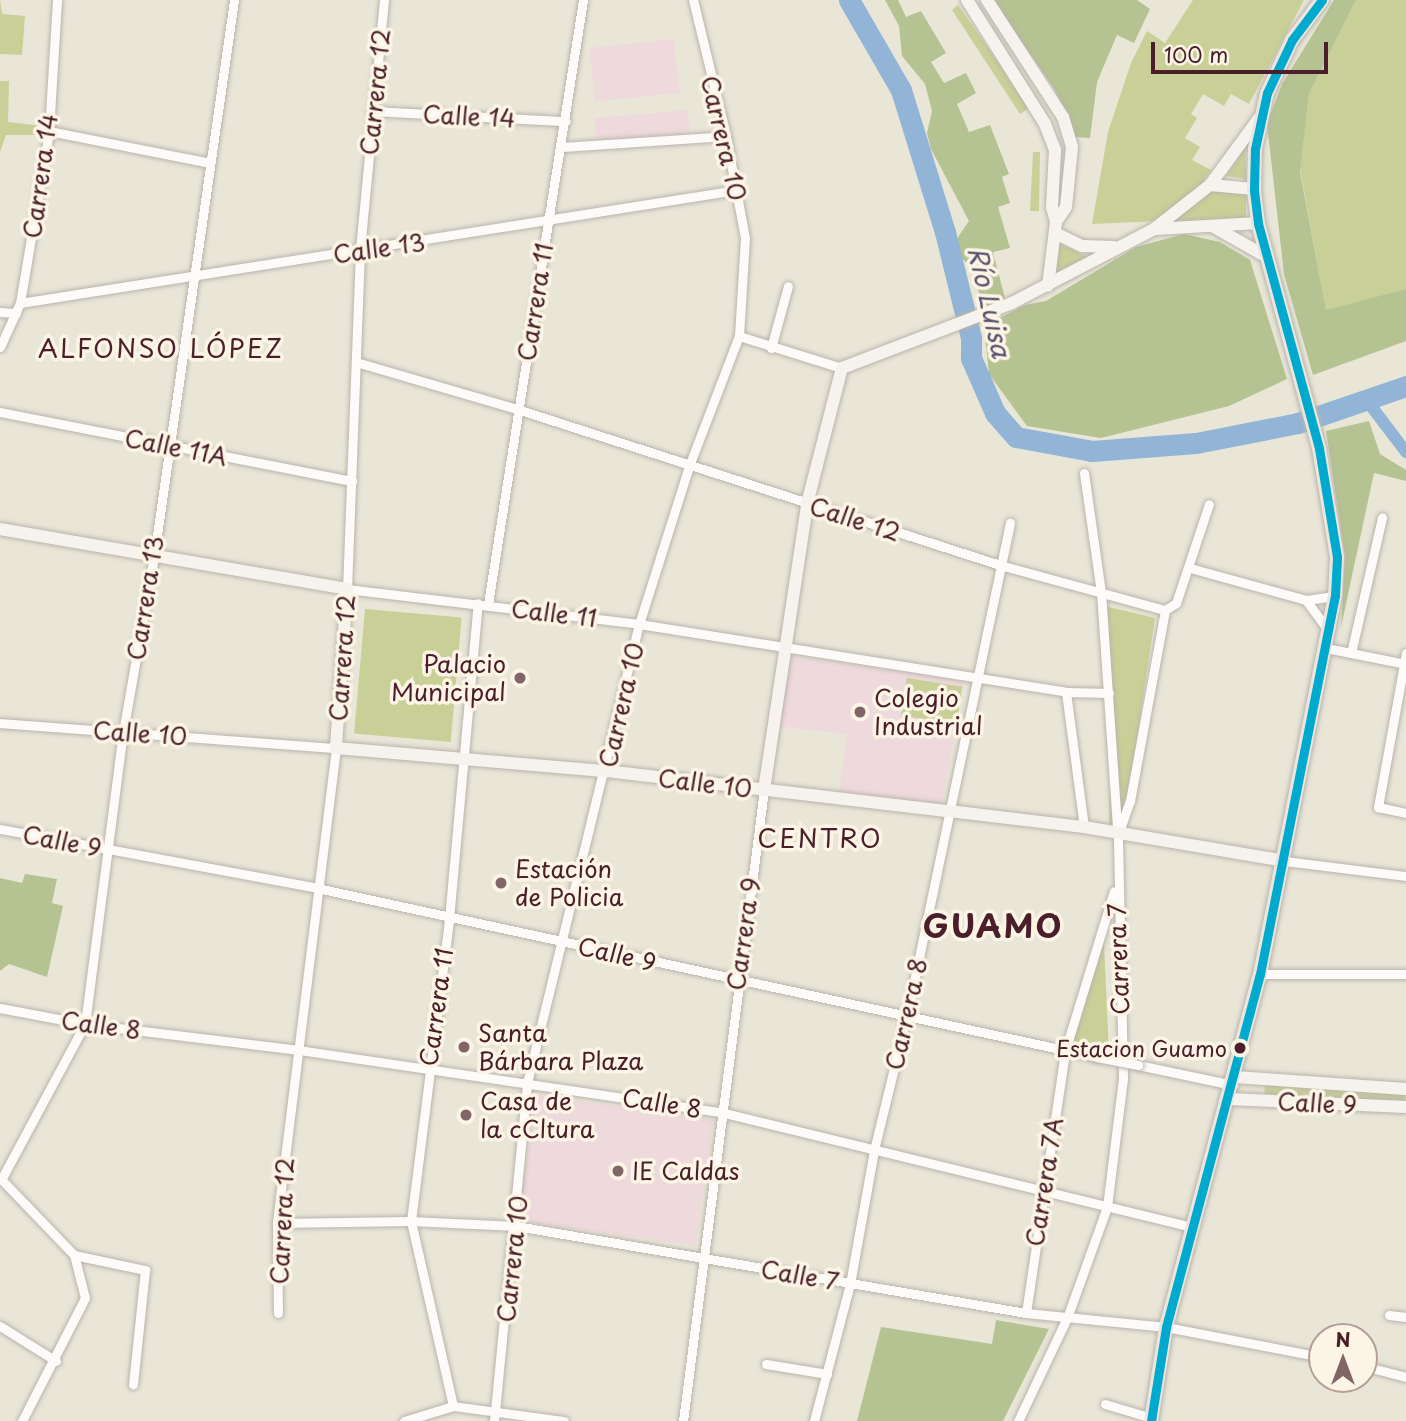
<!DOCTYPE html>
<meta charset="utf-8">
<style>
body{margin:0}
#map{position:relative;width:1406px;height:1421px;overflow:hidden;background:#e9e6d8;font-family:"Playpen Sans",sans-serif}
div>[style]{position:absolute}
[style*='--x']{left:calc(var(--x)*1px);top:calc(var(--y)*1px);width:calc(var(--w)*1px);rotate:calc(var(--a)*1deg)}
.built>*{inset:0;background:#eed9dc;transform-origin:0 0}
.green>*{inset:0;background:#c9d097;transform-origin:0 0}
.forest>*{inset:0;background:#b5c291}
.canal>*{height:12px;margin:-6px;padding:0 6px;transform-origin:6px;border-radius:6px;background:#92b4d7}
.river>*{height:21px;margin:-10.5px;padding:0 10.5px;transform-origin:10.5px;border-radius:10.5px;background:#92b4d7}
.roads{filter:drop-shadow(0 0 2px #bab4ac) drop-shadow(0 0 2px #bab4ac)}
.street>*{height:9px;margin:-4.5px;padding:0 4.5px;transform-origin:4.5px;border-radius:4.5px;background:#fcfbf9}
.secondary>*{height:12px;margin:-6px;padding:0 6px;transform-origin:6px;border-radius:6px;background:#f6f3ee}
.primary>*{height:14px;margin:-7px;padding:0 7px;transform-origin:7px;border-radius:7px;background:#ede6de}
.bridges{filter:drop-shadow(0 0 2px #bab4ac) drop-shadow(0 0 2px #bab4ac)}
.street-bridge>*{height:9px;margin:-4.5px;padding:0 4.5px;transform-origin:4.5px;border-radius:4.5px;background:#fcfbf9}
.bus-1>*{height:9px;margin:-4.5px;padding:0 4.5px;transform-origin:4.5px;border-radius:4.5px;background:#00a9ce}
.dots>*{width:19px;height:19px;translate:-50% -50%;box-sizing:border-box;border:4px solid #fcf5e5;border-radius:50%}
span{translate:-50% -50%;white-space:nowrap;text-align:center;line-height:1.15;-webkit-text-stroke:7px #fcf5e5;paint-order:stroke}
.bus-label{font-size:22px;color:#4a1f2b}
.right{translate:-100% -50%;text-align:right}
.street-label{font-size:24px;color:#4a1f2b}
.poi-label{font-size:24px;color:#4a1f2b}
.left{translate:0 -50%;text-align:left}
.water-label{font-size:26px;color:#58526f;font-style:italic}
.neighbourhood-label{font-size:26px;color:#4a1f2b;letter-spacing:2px}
.district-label{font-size:32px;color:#4a1f2b;font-weight:700;letter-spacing:2px}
.north{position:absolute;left:1308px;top:1323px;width:70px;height:70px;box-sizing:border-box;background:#fcf5e5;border:2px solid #b59f9b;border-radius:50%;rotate:0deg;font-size:19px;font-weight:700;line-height:28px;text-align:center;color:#4a1f2b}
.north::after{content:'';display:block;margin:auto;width:24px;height:32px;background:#826568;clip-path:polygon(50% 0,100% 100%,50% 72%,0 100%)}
.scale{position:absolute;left:1151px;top:42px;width:177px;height:32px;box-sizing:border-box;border:4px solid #4a1f2b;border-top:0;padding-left:9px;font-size:21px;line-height:24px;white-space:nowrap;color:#4a1f2b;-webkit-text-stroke:5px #fcf5e5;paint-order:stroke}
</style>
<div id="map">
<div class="built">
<i style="left:674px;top:39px;width:54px;height:85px;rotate:84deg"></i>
<i style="left:688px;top:110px;width:23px;height:94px;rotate:85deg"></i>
<i style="clip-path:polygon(789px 656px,964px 681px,942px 804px,839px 792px,847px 734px,776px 726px)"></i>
<i style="left:536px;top:1095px;width:179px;height:127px;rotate:8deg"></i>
</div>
<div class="green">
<i style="clip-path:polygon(0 0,2px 14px,25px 16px,22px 55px,0 54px)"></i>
<i style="clip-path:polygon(1193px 0,1304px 0,1249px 104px,1231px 94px,1224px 106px,1203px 94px,1191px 114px,1197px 118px,1185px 138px,1200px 147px,1192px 160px,1211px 170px,1196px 191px,1159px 221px,1092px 224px,1108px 132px,1131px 63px,1147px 31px,1165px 43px)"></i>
<i style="clip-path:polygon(1356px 0,1406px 0,1406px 289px,1326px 311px,1300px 169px,1309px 94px)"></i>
<i style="clip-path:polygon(958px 5px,1023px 98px,1028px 109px,1020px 114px,952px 10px)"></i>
<i style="clip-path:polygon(0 81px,9px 81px,8px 122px,43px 126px,43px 135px,6px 135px,0 152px)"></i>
<i style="clip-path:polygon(1245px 147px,1246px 179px,1226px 176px)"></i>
<i style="clip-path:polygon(1033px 152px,1040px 152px,1039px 211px,1030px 211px)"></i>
<i style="clip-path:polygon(1210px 191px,1246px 194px,1246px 219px,1174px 222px)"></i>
<i style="clip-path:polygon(1057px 242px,1090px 258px,1056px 278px)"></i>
<i style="clip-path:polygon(1100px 605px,1155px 618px,1123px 829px,1109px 828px,1112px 691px)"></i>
<i style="left:365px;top:609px;width:97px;height:125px;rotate:5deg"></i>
<i style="left:907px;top:678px;width:56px;height:38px;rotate:9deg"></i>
<i style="clip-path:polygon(1103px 922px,1109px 1053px,1072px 1045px)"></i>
<i style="left:1265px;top:1083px;width:141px;height:13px;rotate:4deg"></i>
</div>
<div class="forest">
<i style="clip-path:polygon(885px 0,898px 0,906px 17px,921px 11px,946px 53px,931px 62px,944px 83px,966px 73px,976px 93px,957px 104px,969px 132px,990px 125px,1009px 174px,1002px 177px,1010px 203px,998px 207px,1010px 248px,993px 252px,1006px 302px,984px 308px,971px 268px,958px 254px,958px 237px,969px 221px,931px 149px,927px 133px,932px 111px,925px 84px,902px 56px,899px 26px)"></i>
<i style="clip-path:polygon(993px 0,1137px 0,1150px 9px,1134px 43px,1117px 35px,1097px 82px,1090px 138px,1075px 137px,1055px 90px)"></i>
<i style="clip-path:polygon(1334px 0,1356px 0,1309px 94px,1300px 172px,1326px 310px,1406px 289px,1406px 341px,1313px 375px,1284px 274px,1267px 124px,1282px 84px)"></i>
<i style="clip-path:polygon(1184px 234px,1220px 242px,1250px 260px,1287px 379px,1229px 406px,1101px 438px,1027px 426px,989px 374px,984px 326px,1025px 305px,1046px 301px,1136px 247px)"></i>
<i style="clip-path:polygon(1369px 421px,1380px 454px,1406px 470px,1406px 481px,1374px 473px,1341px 627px,1345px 557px,1326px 431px)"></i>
<i style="clip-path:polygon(25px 874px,57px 879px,52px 903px,63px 906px,47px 977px,9px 964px,0 971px,0 878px,22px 883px)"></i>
<i style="clip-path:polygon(996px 1320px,1049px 1329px,1003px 1421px,857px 1421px,881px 1327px,992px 1344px)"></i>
</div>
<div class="canal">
<i style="--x:1368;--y:402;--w:63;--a:52.8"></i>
</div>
<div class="river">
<i style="--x:849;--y:0;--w:104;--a:60"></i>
<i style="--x:901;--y:90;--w:149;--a:72.8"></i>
<i style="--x:945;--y:232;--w:109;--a:76.2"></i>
<i style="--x:971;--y:338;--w:20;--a:90"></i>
<i style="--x:971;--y:358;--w:60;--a:66.4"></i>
<i style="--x:995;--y:413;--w:32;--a:49"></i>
<i style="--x:1016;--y:437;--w:77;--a:10.4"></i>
<i style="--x:1092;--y:451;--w:104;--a:-4.4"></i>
<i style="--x:1196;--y:443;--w:104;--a:-11.1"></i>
<i style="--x:1298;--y:423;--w:114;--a:-18.9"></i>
</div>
<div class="roads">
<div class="street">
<i style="--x:384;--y:0;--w:252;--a:95.5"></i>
<i style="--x:360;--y:251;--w:338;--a:92.2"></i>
<i style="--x:347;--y:589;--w:294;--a:6.8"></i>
<i style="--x:639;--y:624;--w:432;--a:9"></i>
<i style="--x:1066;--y:692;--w:43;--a:1.3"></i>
<i style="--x:372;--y:111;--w:194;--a:3"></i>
<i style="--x:49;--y:131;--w:164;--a:11.2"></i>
<i style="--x:562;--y:147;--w:164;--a:-3.8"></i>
<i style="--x:20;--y:303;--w:726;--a:-8.96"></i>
<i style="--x:0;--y:312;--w:16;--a:4"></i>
<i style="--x:739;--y:336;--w:108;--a:17.3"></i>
<i style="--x:0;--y:347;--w:48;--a:-65.6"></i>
<i style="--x:20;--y:303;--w:174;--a:-80.4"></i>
<i style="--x:49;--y:131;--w:131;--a:-86.5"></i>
<i style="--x:771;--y:348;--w:64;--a:-74.7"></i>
<i style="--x:356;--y:362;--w:168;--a:16.3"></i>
<i style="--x:517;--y:409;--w:508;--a:17.9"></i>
<i style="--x:1000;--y:565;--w:171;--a:15.3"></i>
<i style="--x:1165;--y:610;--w:13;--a:-32"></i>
<i style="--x:1176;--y:603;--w:104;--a:-71.6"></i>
<i style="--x:0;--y:412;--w:359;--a:11.1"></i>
<i style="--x:1084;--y:473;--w:120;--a:81.9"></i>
<i style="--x:1101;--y:592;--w:238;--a:86.1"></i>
<i style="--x:1190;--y:568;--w:120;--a:15.4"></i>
<i style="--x:1306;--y:600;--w:29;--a:-8"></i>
<i style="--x:1306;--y:600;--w:37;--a:54"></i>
<i style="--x:488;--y:604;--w:611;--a:-81.06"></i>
<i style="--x:1326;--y:648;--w:82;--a:11.3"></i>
<i style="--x:1351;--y:653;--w:139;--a:-77.1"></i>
<i style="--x:1406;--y:653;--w:157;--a:100.3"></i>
<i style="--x:1378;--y:807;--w:29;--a:12"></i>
<i style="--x:1066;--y:692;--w:136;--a:82.4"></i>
<i style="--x:0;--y:723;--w:337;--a:4.3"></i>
<i style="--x:336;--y:748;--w:479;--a:97.1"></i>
<i style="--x:277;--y:1223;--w:90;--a:89.4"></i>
<i style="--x:0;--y:829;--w:322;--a:10.5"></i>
<i style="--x:317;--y:888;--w:798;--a:12.23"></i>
<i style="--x:1285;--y:861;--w:122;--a:7.1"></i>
<i style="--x:1260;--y:974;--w:146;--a:0"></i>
<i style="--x:0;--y:1008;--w:86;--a:10.7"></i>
<i style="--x:85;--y:1024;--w:216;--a:6.9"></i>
<i style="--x:299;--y:1050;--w:426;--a:8.4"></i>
<i style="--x:720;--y:1112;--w:485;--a:13.7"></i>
<i style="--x:1138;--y:1065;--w:97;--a:11.9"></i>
<i style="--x:0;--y:1178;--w:107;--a:46.1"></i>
<i style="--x:74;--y:1255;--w:73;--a:11.9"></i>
<i style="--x:145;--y:1270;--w:115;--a:96"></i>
<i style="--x:2;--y:1178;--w:175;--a:-61.7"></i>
<i style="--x:85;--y:1024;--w:294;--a:-82.6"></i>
<i style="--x:123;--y:732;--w:179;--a:-80"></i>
<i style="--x:154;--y:556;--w:562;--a:-81.81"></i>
<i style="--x:277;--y:1223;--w:134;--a:-0.9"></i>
<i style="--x:411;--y:1221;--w:105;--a:2.7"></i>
<i style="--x:516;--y:1226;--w:517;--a:9.68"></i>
<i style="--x:1026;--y:1313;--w:141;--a:5.7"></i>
<i style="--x:1166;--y:1327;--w:159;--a:10.9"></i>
<i style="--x:1026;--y:1313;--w:265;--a:-81.5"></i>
<i style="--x:1065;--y:1051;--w:167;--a:-73"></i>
<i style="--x:1389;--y:1315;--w:17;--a:7"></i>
<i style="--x:0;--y:1326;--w:66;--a:32"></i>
<i style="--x:766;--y:1364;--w:62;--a:9.3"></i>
<i style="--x:1364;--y:1366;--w:43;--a:14.7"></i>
<i style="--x:1105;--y:1404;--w:49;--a:16.6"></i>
<i style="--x:453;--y:1406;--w:190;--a:-102.8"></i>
<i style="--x:411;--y:1221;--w:304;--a:-82.8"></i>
<i style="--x:449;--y:919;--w:317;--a:-84.8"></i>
<i style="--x:22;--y:1421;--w:138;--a:-62.9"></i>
<i style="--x:85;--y:1298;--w:44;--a:-104.3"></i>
<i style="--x:404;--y:1421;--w:51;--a:-17"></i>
<i style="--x:453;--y:1406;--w:112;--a:7.7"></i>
<i style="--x:494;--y:1421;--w:340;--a:-84.4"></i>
<i style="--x:527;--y:1083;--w:472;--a:-76.3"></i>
<i style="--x:639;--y:624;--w:166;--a:-72.4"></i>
<i style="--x:689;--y:466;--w:139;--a:-69"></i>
<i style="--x:739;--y:336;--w:98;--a:-86.5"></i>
<i style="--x:745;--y:238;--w:104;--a:-100.6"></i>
<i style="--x:726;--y:136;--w:140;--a:-103.6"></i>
<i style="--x:683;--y:1421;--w:636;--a:-82.69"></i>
<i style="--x:814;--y:1421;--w:142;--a:-75.3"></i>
<i style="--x:850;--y:1284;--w:136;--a:-79.8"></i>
<i style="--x:874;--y:1150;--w:139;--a:-76.3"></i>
<i style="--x:907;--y:1015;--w:503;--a:-78.18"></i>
<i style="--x:1018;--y:1421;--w:114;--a:-64.6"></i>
<i style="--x:1067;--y:1318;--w:118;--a:-70.2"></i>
<i style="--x:1107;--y:1207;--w:129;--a:-82.9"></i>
<i style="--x:1123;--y:1079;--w:244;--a:-91.2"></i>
<i style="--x:1118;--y:835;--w:36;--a:-71"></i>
<i style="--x:1130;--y:801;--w:194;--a:-79.6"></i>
</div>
<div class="secondary">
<i style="--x:967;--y:0;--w:146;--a:57.8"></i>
<i style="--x:1045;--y:124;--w:28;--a:69"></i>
<i style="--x:1055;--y:150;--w:57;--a:93"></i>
<i style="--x:1052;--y:207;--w:16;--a:75"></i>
<i style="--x:987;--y:0;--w:140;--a:57"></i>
<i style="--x:1063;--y:117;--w:31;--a:73"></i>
<i style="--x:1072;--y:147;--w:60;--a:95.7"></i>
<i style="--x:1066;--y:207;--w:18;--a:124"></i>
<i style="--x:1056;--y:222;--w:64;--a:97.1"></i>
<i style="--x:1210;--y:185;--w:44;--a:5.2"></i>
<i style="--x:1214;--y:227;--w:61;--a:29.5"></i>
<i style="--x:1155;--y:229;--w:103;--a:-3.3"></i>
<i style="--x:1055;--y:233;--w:30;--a:26"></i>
<i style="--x:1082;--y:246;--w:32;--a:2"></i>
<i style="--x:0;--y:529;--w:352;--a:9.8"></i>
<i style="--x:347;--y:589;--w:159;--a:94"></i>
<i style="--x:336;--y:748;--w:271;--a:4.9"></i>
<i style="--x:606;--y:771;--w:345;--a:6.7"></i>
<i style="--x:949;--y:811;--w:136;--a:6.8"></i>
<i style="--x:1084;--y:827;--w:204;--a:9.6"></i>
<i style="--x:764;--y:790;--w:289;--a:-81.4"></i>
<i style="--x:807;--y:504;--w:140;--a:-75.6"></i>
<i style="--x:842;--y:368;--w:182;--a:-20.9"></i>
<i style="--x:1012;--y:303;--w:160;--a:-27.5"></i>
<i style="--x:1154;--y:229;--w:71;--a:-38.2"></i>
<i style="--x:1210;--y:185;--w:84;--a:-53.7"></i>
<i style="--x:1235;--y:1077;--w:171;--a:4"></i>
<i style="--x:1229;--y:1099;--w:177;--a:2.6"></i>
</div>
<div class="primary">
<i style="--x:1151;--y:1421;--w:95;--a:-80.9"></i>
<i style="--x:1166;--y:1327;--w:365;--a:-75.1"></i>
<i style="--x:1260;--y:974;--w:385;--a:-78.8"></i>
<i style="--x:1335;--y:596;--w:39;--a:-87"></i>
<i style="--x:1337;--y:557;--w:110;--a:-99.4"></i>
<i style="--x:1319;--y:448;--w:233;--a:-105.2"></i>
<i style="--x:1258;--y:223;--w:34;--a:-97"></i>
<i style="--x:1254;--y:189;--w:40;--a:-88.6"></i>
<i style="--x:1255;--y:149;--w:57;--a:-77.9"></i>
<i style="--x:1267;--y:93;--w:59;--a:-64.7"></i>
<i style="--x:1292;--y:40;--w:50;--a:-53.1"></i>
</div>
</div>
<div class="bridges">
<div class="street-bridge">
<i style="--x:1097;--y:1057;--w:42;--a:11"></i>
</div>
</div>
<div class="bus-1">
<i style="--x:1151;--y:1421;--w:95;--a:-80.9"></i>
<i style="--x:1166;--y:1327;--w:365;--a:-75.1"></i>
<i style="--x:1260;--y:974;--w:385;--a:-78.8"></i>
<i style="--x:1335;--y:596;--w:39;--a:-87"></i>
<i style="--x:1337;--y:557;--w:110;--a:-99.4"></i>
<i style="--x:1319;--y:448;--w:233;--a:-105.2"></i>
<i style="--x:1258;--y:223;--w:34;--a:-97"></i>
<i style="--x:1254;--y:189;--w:40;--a:-88.6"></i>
<i style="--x:1255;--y:149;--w:57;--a:-77.9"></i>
<i style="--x:1267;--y:93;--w:59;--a:-64.7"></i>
<i style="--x:1292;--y:40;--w:50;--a:-53.1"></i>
</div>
<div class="dots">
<i style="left:520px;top:678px;background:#826568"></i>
<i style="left:860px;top:712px;background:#826568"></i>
<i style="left:501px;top:883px;background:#826568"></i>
<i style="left:464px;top:1047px;background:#826568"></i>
<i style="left:1240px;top:1048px;background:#4a1f2b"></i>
<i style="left:466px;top:1115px;background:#826568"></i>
<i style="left:618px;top:1171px;background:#826568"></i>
</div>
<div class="bus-label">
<span class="right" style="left:1227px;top:1048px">Estacion Guamo</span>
</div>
<div class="street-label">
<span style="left:375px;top:92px;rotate:-84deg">Carrera 12</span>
<span style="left:469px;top:116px;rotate:3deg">Calle 14</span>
<span style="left:724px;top:138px;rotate:77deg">Carrera 10</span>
<span style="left:40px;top:176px;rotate:-82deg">Carrera 14</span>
<span style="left:379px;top:248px;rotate:-8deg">Calle 13</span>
<span style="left:535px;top:302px;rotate:-81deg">Carrera 11</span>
<span style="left:176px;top:447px;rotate:11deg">Calle 11A</span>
<span style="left:855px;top:519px;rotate:18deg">Calle 12</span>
<span style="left:145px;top:598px;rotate:-81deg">Carrera 13</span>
<span style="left:554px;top:613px;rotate:7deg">Calle 11</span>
<span style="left:342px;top:658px;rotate:-86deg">Carrera 12</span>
<span style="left:621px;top:705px;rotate:-77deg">Carrera 10</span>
<span style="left:140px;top:733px;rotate:4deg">Calle 10</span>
<span style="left:705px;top:783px;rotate:7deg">Calle 10</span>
<span style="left:62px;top:841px;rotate:11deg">Calle 9</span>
<span style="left:743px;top:934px;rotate:-82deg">Carrera 9</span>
<span style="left:617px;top:954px;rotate:13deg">Calle 9</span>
<span style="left:1118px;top:959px;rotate:-92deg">Carrera 7</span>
<span style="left:436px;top:1007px;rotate:-82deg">Carrera 11</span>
<span style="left:906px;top:1014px;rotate:-77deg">Carrera 8</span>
<span style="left:101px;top:1025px;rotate:8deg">Calle 8</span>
<span style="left:662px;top:1103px;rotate:9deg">Calle 8</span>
<span style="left:1317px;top:1103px;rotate:3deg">Calle 9</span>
<span style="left:1044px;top:1182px;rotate:-81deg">Carrera 7A</span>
<span style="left:282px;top:1221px;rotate:-87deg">Carrera 12</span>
<span style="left:512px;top:1259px;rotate:-84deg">Carrera 10</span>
<span style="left:800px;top:1275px;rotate:10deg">Calle 7</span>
</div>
<div class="poi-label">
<span class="right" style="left:506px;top:678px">Palacio<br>Municipal</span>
<span class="left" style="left:874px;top:712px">Colegio<br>Industrial</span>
<span class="left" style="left:515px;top:883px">Estación<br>de Policia</span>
<span class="left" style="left:478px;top:1047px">Santa<br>Bárbara Plaza</span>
<span class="left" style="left:480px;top:1115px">Casa de<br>la cCltura</span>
<span class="left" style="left:632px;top:1171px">IE Caldas</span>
</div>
<div class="water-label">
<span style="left:990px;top:302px;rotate:77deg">Río Luisa</span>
</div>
<div class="neighbourhood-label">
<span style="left:161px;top:348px">ALFONSO LÓPEZ</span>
<span style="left:820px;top:838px">CENTRO</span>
</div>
<div class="district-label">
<span style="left:993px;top:925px">GUAMO</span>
</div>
<div class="north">N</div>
<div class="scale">100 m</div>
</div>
